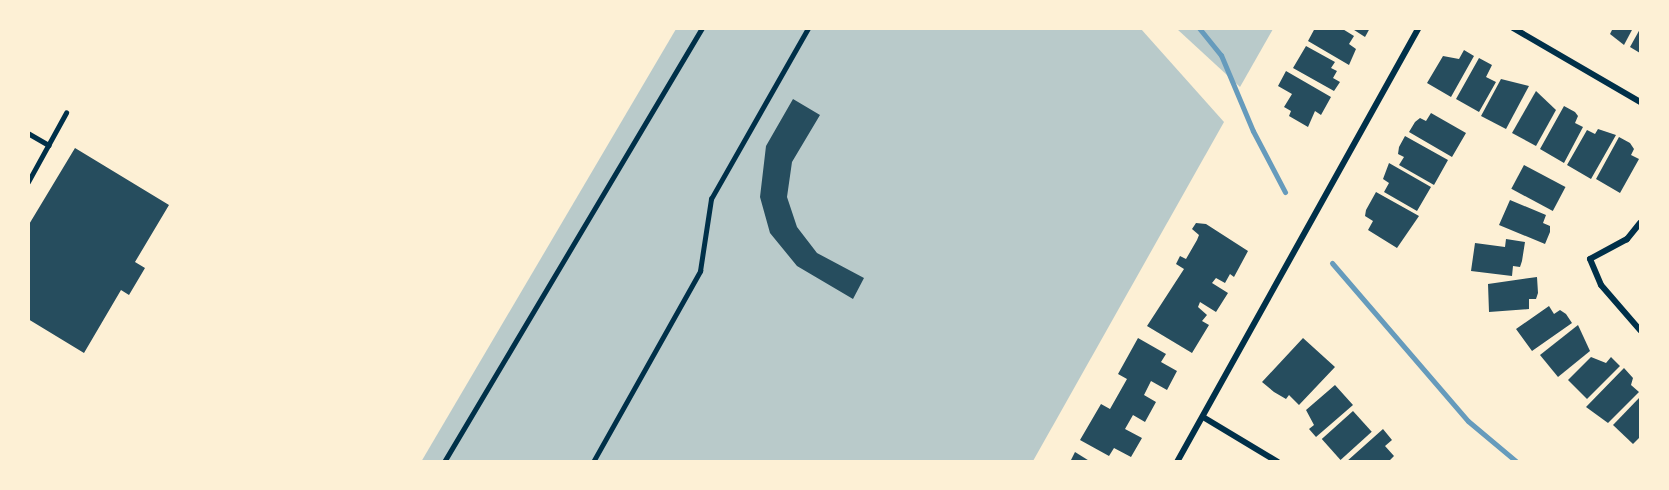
<!DOCTYPE html>
<style>
body{margin:0}
#map{position:relative;width:1669px;height:490px;overflow:hidden;background:#fdf0d5;font-family:Barlow,sans-serif}
div>[style]{position:absolute}
[style*='--x']{left:calc(var(--x)*1px);top:calc(var(--y)*1px);width:calc(var(--w)*1px);rotate:calc(var(--a)*1deg)}
.green>*{inset:0;background:#b9caca}
.stream>*{height:5px;margin:-2.5px;padding:0 2.5px;transform-origin:2.5px;border-radius:2.5px;background:#669bbc}
.building>*{inset:0;background:#264d5e;transform-origin:0 0}
.service>*{height:4.5px;margin:-2.25px;padding:0 2.25px;transform-origin:2.25px;border-radius:2.25px;background:#003049}
.minor>*{height:6px;margin:-3px;padding:0 3px;transform-origin:3px;border-radius:3px;background:#003049}
span{translate:-50% -50%;white-space:nowrap;text-align:center;line-height:1.15;-webkit-text-stroke:4.5px #fdf0d5;paint-order:stroke}
.frame{position:absolute;inset:0;border:30px solid #fdf0d5;pointer-events:none}
</style>
<div id="map">
<div class="green">
<i style="clip-path:polygon(676px 29px,1141px 29px,1224px 122px,1033px 461px,421px 462px)"></i>
<i style="clip-path:polygon(1177px 29px,1273px 29px,1240px 87px)"></i>
</div>
<div class="stream">
<i style="--x:1199;--y:28;--w:35;--a:51"></i>
<i style="--x:1221;--y:55;--w:82;--a:67.2"></i>
<i style="--x:1253;--y:131;--w:69;--a:62.3"></i>
<i style="--x:1332;--y:263;--w:208;--a:49.3"></i>
<i style="--x:1468;--y:421;--w:64;--a:39.9"></i>
</div>
<div class="building">
<i style="clip-path:polygon(1315px 28px,1341px 28px,1354px 36px,1349px 44px,1356px 49px,1349px 65px,1308px 41px)"></i>
<i style="clip-path:polygon(1351px 28px,1370px 28px,1365px 37px)"></i>
<i style="clip-path:polygon(1613px 28px,1633px 28px,1624px 45px,1610px 34px)"></i>
<i style="clip-path:polygon(1640px 29px,1640px 53px,1630px 47px)"></i>
<i style="clip-path:polygon(1306px 46px,1335px 62px,1331px 68px,1337px 71px,1333px 78px,1340px 82px,1334px 91px,1293px 68px)"></i>
<i style="clip-path:polygon(1464px 50px,1474px 56px,1451px 97px,1427px 83px,1443px 56px,1459px 59px)"></i>
<i style="clip-path:polygon(1479px 58px,1492px 65px,1486px 77px,1496px 82px,1479px 112px,1456px 99px)"></i>
<i style="clip-path:polygon(1286px 71px,1331px 97px,1321px 115px,1315px 111px,1308px 127px,1289px 116px,1291px 111px,1284px 107px,1292px 94px,1278px 86px)"></i>
<i style="clip-path:polygon(1501px 79px,1529px 86px,1506px 129px,1481px 116px)"></i>
<i style="clip-path:polygon(1536px 91px,1556px 110px,1536px 146px,1512px 133px)"></i>
<i style="clip-path:polygon(793px 99px,820px 115px,792px 162px,787px 197px,797px 227px,817px 253px,864px 278px,853px 299px,797px 266px,770px 233px,760px 197px,766px 146px)"></i>
<i style="clip-path:polygon(1564px 106px,1575px 112px,1578px 116px,1575px 123px,1583px 127px,1564px 163px,1540px 149px)"></i>
<i style="clip-path:polygon(1431px 113px,1466px 133px,1452px 157px,1409px 132px,1415px 122px,1420px 118px,1426px 121px)"></i>
<i style="clip-path:polygon(1598px 129px,1616px 135px,1591px 179px,1567px 165px,1587px 130px,1595px 134px)"></i>
<i style="clip-path:polygon(1405px 136px,1448px 160px,1434px 185px,1399px 165px,1404px 157px,1398px 154px,1399px 147px)"></i>
<i style="clip-path:polygon(1619px 137px,1630px 143px,1634px 149px,1631px 155px,1639px 159px,1620px 193px,1596px 179px)"></i>
<i style="clip-path:polygon(75px 148px,169px 205px,135px 262px,145px 268px,129px 295px,121px 290px,84px 353px,28px 319px,28px 226px)"></i>
<i style="clip-path:polygon(1389px 163px,1431px 187px,1417px 211px,1384px 192px,1389px 183px,1383px 179px)"></i>
<i style="left:1524px;top:165px;width:47px;height:27px;rotate:28deg"></i>
<i style="clip-path:polygon(1376px 192px,1419px 216px,1397px 248px,1368px 230px,1373px 221px,1365px 216px,1366px 210px)"></i>
<i style="clip-path:polygon(1510px 200px,1546px 215px,1543px 223px,1550px 226px,1550px 232px,1545px 244px,1499px 225px)"></i>
<i style="clip-path:polygon(1196px 223px,1206px 224px,1248px 251px,1234px 277px,1230px 274px,1225px 283px,1216px 278px,1212px 283px,1228px 293px,1216px 312px,1200px 302px,1198px 307px,1207px 315px,1202px 321px,1209px 325px,1192px 353px,1147px 326px,1184px 269px,1176px 264px,1180px 256px,1186px 259px,1197px 240px,1199px 235px,1192px 229px)"></i>
<i style="clip-path:polygon(1506px 239px,1525px 242px,1522px 261px,1520px 267px,1513px 266px,1512px 276px,1471px 271px,1475px 243px,1505px 247px)"></i>
<i style="clip-path:polygon(1537px 277px,1538px 293px,1536px 299px,1529px 299px,1529px 309px,1489px 312px,1488px 284px)"></i>
<i style="clip-path:polygon(1549px 306px,1554px 314px,1560px 310px,1566px 314px,1572px 323px,1532px 351px,1516px 329px)"></i>
<i style="clip-path:polygon(1578px 325px,1590px 351px,1558px 377px,1540px 355px)"></i>
<i style="clip-path:polygon(1138px 338px,1166px 354px,1161px 362px,1177px 371px,1167px 390px,1151px 381px,1144px 395px,1156px 402px,1145px 422px,1133px 415px,1125px 429px,1142px 438px,1131px 457px,1114px 448px,1109px 456px,1080px 440px,1101px 404px,1110px 409px,1127px 379px,1118px 374px)"></i>
<i style="clip-path:polygon(1303px 338px,1335px 367px,1299px 405px,1289px 395px,1286px 399px,1274px 392px,1262px 382px)"></i>
<i style="clip-path:polygon(1591px 357px,1606px 363px,1611px 357px,1620px 366px,1587px 399px,1568px 380px)"></i>
<i style="clip-path:polygon(1624px 368px,1633px 378px,1631px 385px,1639px 392px,1608px 423px,1586px 407px)"></i>
<i style="clip-path:polygon(1335px 385px,1353px 405px,1316px 437px,1309px 429px,1314px 425px,1306px 410px)"></i>
<i style="clip-path:polygon(1640px 397px,1640px 437px,1633px 444px,1613px 425px)"></i>
<i style="left:1353px;top:411px;width:28px;height:42px;rotate:48deg"></i>
<i style="clip-path:polygon(1383px 429px,1392px 440px,1385px 446px,1394px 456px,1388px 462px,1346px 462px)"></i>
<i style="clip-path:polygon(1075px 452px,1091px 462px,1070px 462px)"></i>
</div>
<div class="service">
<i style="--x:28;--y:133;--w:24;--a:30"></i>
<i style="--x:28;--y:182;--w:79;--a:-61.2"></i>
<i style="--x:444;--y:462;--w:505;--a:-59.27"></i>
<i style="--x:593;--y:462;--w:219;--a:-60.7"></i>
<i style="--x:700;--y:271;--w:73;--a:-81.3"></i>
<i style="--x:711;--y:199;--w:197;--a:-60.4"></i>
</div>
<div class="minor">
<i style="--x:1513;--y:28;--w:147;--a:30.2"></i>
<i style="--x:1640;--y:223;--w:21;--a:129"></i>
<i style="--x:1627;--y:239;--w:42;--a:151.6"></i>
<i style="--x:1590;--y:259;--w:28;--a:67"></i>
<i style="--x:1601;--y:285;--w:60;--a:49.1"></i>
<i style="--x:1203;--y:417;--w:87;--a:31"></i>
<i style="--x:1177;--y:462;--w:497;--a:-60.9"></i>
</div>
<div class="frame"></div>
</div>
